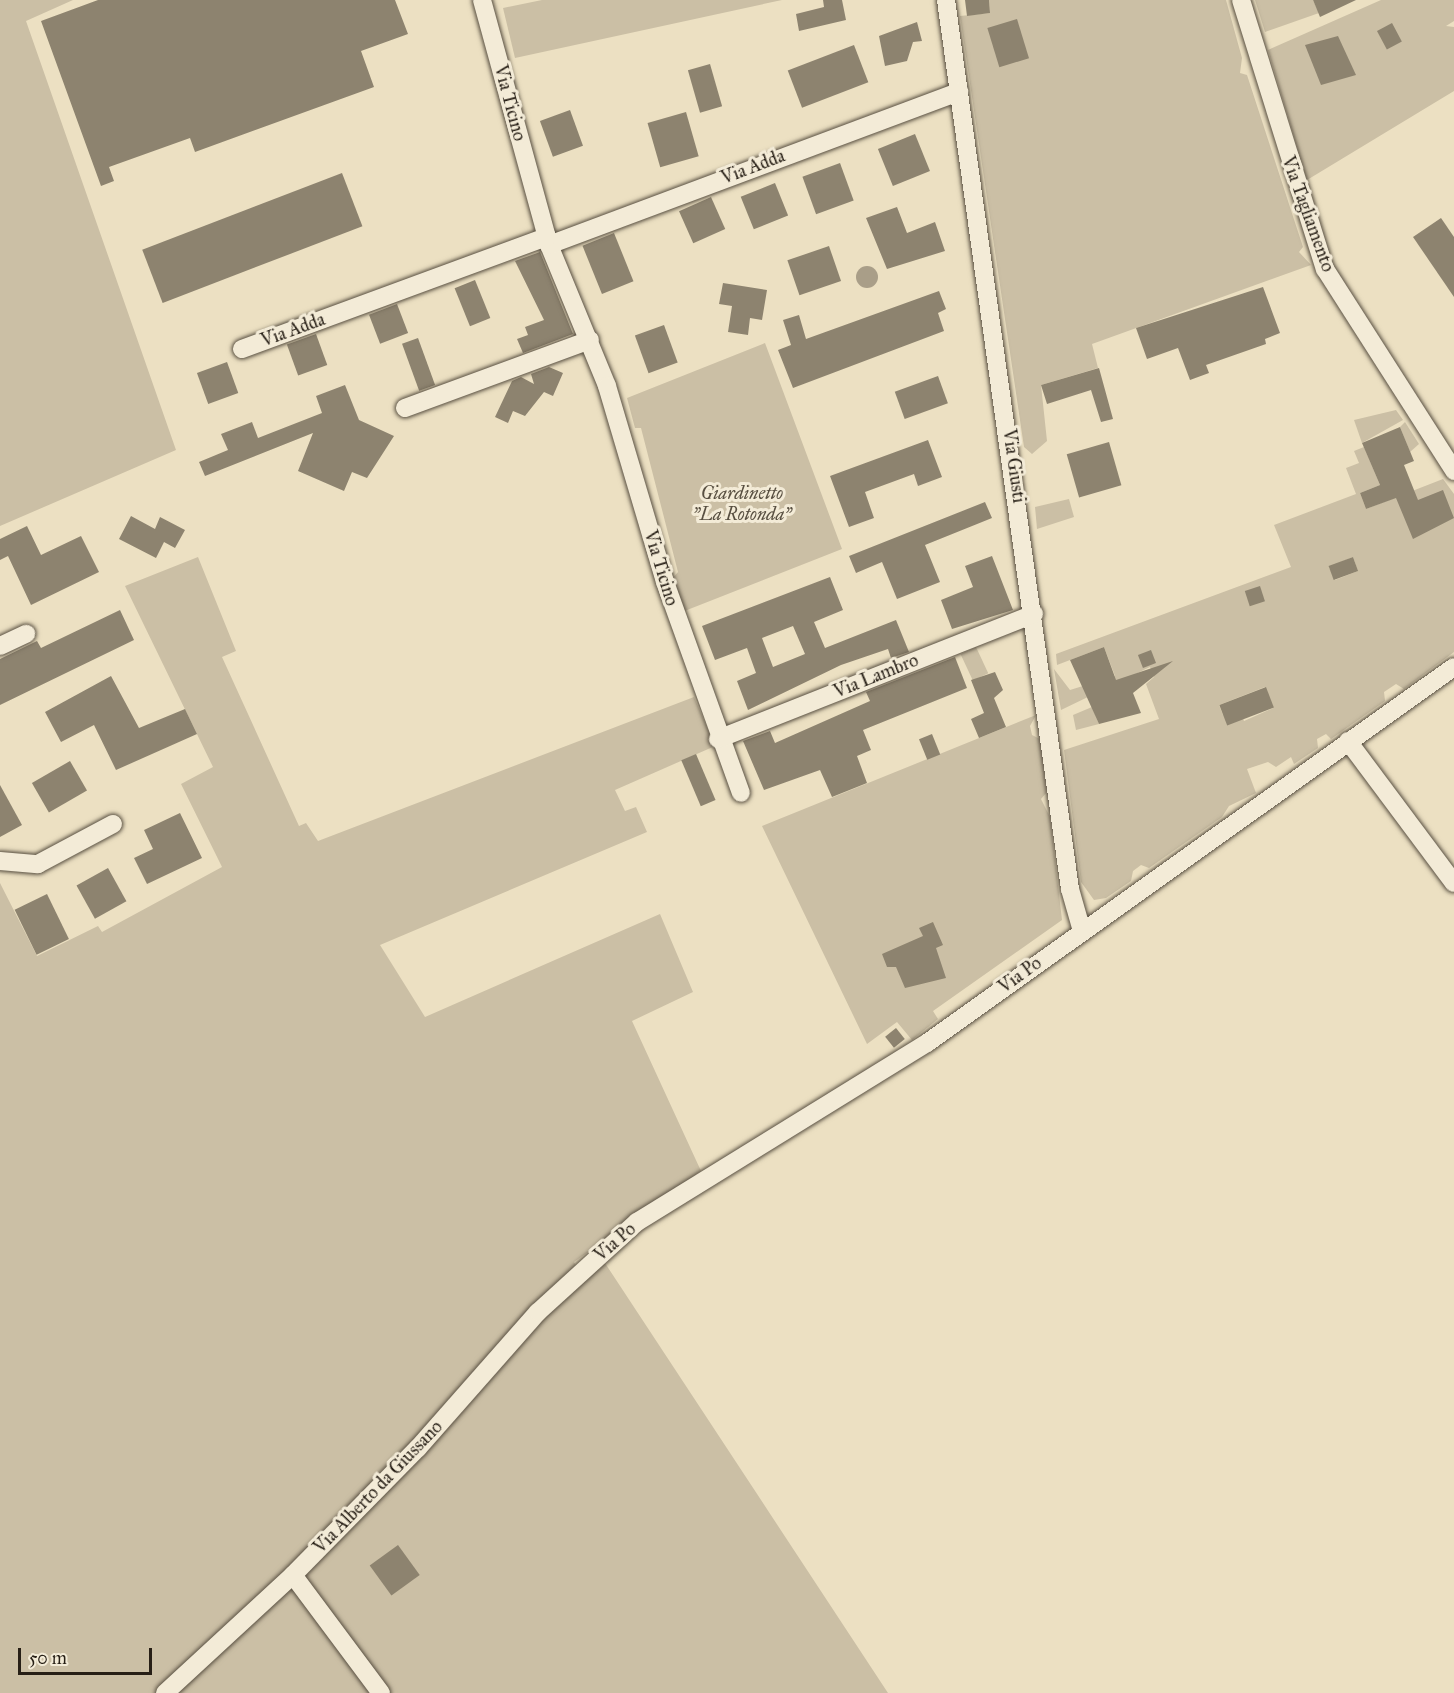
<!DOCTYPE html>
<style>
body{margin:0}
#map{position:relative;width:1454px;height:1693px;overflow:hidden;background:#ece0c2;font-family:"IM FELL Great Primer",serif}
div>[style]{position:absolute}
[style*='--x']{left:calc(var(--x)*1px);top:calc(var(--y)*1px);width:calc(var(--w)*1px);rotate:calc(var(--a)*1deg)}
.green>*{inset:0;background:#cbbfa5;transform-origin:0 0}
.water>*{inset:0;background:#a99e88}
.round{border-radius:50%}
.building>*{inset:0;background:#8d836f;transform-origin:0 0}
.roads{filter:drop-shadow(0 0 2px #584f41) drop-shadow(0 0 2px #584f41)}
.street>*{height:18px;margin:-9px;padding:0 9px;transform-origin:9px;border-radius:9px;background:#f3ebd7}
span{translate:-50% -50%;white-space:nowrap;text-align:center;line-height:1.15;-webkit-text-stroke:6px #f3ebd7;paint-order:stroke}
.street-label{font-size:18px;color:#271f16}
.park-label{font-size:18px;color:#584f41;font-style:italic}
.scale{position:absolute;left:18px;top:1648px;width:134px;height:27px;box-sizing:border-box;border:3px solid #271f16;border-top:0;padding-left:8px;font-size:18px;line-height:21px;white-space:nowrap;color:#271f16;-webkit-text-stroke:4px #f3ebd7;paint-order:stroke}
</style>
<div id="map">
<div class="green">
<i style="clip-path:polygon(0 0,73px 0,26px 21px,176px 450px,0 526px)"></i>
<i style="clip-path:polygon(542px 0,782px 0,515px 58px,503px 8px)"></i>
<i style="clip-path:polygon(989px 0,1226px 0,1242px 58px,1240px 73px,1247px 75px,1303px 247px,1299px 252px,1311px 265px,1092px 344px,1098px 368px,1041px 385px,1047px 441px,1032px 454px,1024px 447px,960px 16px,990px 13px)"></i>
<i style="clip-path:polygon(1255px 0,1313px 0,1319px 13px,1265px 32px)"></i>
<i style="clip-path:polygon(1381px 0,1454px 0,1454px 21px,1446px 26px,1454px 27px,1454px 91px,1307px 180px,1268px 50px)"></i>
<i style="clip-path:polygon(765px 343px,842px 549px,682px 612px,672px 579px,678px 572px,641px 428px,635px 428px,627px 398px)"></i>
<i style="clip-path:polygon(1396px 410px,1403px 420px,1362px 443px,1354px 420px)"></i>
<i style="clip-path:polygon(1405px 422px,1419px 444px,1410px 452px,1400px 427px)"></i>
<i style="clip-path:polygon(evenodd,1364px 447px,1380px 485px,1360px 493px,1366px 509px,1443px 479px,1454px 494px,1454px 652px,1404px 689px,1396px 684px,1384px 692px,1385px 701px,1331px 739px,1326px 734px,1317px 739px,1318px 748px,1294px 764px,1291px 757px,1276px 767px,1268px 762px,1247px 769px,1256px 793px,1229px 806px,1222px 817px,1149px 868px,1141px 865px,1133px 871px,1131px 881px,1106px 898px,1094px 900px,1081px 882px,1064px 750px,1159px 719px,1146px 684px,1154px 677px,1150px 667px,1061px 710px,1054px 669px,1070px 690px,1115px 676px,1104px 647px,1057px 665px,1056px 654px,1291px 567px,1274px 525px,1356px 494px,1346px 468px,1359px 463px,1354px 451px,1364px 447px,1353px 557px,1358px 571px,1335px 580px,1329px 567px,1353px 557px,1364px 447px,1265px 687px,1273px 708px,1244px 721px,1239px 709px,1223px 715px,1219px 705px,1265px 687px)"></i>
<i style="clip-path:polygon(1069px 499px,1074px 517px,1037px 529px,1035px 507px)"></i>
<i style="clip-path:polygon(198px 557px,236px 651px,222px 657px,299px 826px,306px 823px,318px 841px,694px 697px,715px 746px,615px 790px,625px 811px,636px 807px,647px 832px,380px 945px,425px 1017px,660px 914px,693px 992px,632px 1021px,701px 1171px,574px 1262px,581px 1274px,601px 1257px,888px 1693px,0 1693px,0 883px,37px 956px,98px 926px,102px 932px,222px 867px,181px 784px,213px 767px,125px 586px)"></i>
<i style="left:976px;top:647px;width:29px;height:17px;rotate:65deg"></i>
<i style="clip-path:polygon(1092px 707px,1099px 724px,1076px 730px,1073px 715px)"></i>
<i style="clip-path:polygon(1036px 715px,1030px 726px,1032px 735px,1040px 739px,1047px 792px,1041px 799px,1050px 817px,1062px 920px,933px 1011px,938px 1019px,912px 1040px,897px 1022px,867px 1044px,762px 826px)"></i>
</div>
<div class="water">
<i class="round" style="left:856px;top:266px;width:22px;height:22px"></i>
</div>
<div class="building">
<i style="clip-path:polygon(98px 0,395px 0,408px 34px,361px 51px,374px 87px,195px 152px,190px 138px,109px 167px,114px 181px,101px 186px,41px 21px)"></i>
<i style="clip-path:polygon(823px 0,842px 0,846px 20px,799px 31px,796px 14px,824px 7px)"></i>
<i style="clip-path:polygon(965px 0,989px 0,990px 13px,967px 16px)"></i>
<i style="clip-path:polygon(1313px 0,1356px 0,1320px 17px)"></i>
<i style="left:1017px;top:19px;width:41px;height:31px;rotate:73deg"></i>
<i style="clip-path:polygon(917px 22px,922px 41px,913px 42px,907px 61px,885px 66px,879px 36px)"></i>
<i style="left:1392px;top:23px;width:21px;height:17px;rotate:62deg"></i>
<i style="clip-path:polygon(1338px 36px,1356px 75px,1321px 85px,1305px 45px)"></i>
<i style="left:854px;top:45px;width:40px;height:71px;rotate:69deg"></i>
<i style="left:710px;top:64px;width:44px;height:23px;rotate:74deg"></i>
<i style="left:570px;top:110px;width:38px;height:32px;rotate:70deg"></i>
<i style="left:686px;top:112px;width:46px;height:40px;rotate:74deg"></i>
<i style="left:915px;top:134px;width:40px;height:40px;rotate:68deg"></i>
<i style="left:840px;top:163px;width:40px;height:40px;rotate:70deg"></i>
<i style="left:342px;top:173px;width:57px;height:214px;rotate:69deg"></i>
<i style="left:775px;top:183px;width:35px;height:37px;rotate:68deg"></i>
<i style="left:711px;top:197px;width:35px;height:35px;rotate:66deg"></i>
<i style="clip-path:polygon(897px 207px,907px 233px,935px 222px,945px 251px,887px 269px,866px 218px)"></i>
<i style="clip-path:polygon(1441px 218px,1454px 237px,1454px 297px,1413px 237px)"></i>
<i style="left:614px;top:233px;width:52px;height:34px;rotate:68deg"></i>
<i style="left:829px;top:246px;width:37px;height:44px;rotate:71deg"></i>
<i style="clip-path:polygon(540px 252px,573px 334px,523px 353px,517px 339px,528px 335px,525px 327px,544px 320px,515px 261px)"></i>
<i style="left:475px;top:280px;width:41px;height:22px;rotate:68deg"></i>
<i style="clip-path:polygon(723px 283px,767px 290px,762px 320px,750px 318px,748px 335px,728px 332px,732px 306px,719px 304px)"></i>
<i style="clip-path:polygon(1263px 287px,1280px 333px,1265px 339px,1266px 344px,1206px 365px,1209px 373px,1190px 380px,1178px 348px,1147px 359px,1136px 328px)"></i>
<i style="clip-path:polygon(939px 291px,946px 309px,938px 313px,944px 331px,793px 388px,778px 350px,791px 345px,783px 320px,799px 315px,806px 339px)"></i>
<i style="left:397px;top:304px;width:31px;height:30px;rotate:69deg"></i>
<i style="left:664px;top:325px;width:40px;height:31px;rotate:70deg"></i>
<i style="left:316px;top:334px;width:33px;height:31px;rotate:70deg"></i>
<i style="left:418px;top:338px;width:50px;height:17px;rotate:70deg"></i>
<i style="left:227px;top:362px;width:33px;height:32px;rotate:70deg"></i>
<i style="clip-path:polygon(549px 367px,563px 373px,553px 396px,544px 392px,525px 416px,513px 411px,508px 423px,495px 417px,512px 381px,521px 377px,534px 384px,531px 374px)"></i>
<i style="clip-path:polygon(1099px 368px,1113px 419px,1101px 422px,1091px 390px,1047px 404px,1041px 385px)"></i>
<i style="left:938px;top:376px;width:29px;height:46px;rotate:70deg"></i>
<i style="clip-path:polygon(345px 385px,359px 420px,394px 436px,367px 478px,352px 472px,344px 491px,298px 471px,313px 433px,205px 476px,199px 462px,228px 450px,221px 434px,252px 422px,258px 438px,322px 413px,316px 396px)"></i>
<i style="clip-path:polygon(1400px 427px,1414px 461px,1404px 465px,1418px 500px,1443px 490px,1454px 518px,1413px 539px,1396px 498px,1366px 509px,1360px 493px,1380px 485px,1362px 443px)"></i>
<i style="clip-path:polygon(928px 440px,942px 477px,918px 486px,914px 474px,865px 492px,874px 518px,849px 527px,830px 476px)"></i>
<i style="left:1109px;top:442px;width:45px;height:44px;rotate:74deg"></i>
<i style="clip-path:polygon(985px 502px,992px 518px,925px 545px,940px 582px,897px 599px,882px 562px,856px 573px,849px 556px)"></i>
<i style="clip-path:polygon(131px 516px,155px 529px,160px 517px,185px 530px,175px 548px,164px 542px,156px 558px,119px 539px)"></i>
<i style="clip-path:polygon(27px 526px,41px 555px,81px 536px,99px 572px,31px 605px,8px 556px,0 560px,0 539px)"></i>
<i style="clip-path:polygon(992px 556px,1013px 610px,952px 629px,941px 600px,973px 587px,965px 566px)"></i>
<i style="left:1353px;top:557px;width:15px;height:26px;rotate:70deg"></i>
<i style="clip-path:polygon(evenodd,830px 577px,843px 610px,814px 622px,825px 648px,896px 620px,909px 652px,891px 658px,888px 649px,841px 665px,748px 710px,737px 681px,756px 673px,747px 648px,715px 660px,702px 626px,830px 577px,793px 626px,805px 654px,773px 667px,762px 638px,793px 626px)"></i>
<i style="left:1260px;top:586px;width:16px;height:16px;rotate:72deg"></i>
<i style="clip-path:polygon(120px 610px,134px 640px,0 705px,0 659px,37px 641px,41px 648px)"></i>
<i style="clip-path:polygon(1104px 647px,1116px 680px,1173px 661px,1133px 693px,1141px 713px,1099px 724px,1070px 660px)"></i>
<i style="left:1151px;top:650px;width:14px;height:14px;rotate:69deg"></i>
<i style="clip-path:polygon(955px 657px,967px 688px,863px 730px,871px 750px,857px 756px,867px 783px,832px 797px,820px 770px,764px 790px,743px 741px,770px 731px,775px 743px,870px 701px,866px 692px)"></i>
<i style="clip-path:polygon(995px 672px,1003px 690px,994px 698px,1006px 727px,979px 738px,971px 719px,984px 713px,971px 680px)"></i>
<i style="clip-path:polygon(111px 676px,139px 728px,185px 709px,197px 734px,116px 770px,94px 725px,61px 742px,45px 712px)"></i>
<i style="left:1266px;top:687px;width:22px;height:50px;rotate:69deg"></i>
<i style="left:932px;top:734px;width:22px;height:14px;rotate:68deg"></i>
<i style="left:696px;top:754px;width:50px;height:16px;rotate:67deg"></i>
<i style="left:70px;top:761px;width:34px;height:44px;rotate:60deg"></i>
<i style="clip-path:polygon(0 785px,22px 825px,0 837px)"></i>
<i style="clip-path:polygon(180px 813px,202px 858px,147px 884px,134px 858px,153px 849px,144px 830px)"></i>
<i style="left:108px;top:868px;width:38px;height:36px;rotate:61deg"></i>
<i style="left:47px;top:894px;width:50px;height:36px;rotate:64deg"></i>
<i style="clip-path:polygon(933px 922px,943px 945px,936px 948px,946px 978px,905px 988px,896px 967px,887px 967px,882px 954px,923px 936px,919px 928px)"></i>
<i style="left:896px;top:1028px;width:14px;height:14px;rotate:51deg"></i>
<i style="left:398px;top:1545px;width:37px;height:35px;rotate:54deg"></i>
</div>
<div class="roads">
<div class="street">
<i style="--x:482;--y:0;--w:254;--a:74.7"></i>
<i style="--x:549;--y:245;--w:152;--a:67.6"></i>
<i style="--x:607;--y:386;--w:204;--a:73.5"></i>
<i style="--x:665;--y:582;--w:224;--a:70.2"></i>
<i style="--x:946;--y:0;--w:898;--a:82.06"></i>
<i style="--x:1070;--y:889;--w:44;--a:74.1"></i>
<i style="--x:1241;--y:0;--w:282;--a:72.7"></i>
<i style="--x:1325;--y:269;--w:240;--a:57.4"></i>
<i style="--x:549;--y:245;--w:438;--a:-20.5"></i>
<i style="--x:242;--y:349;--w:325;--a:-20.2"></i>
<i style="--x:405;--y:408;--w:197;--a:-20.2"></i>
<i style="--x:0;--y:646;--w:29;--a:-25"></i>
<i style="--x:718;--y:739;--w:340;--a:-21.6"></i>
<i style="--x:1348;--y:741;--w:177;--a:53.3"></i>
<i style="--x:0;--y:861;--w:38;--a:5"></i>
<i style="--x:38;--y:864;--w:85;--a:-28.1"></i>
<i style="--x:293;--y:1575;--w:147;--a:53.3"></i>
<i style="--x:165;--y:1693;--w:174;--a:-42.7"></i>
<i style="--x:293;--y:1575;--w:178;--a:-45.5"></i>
<i style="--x:418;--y:1448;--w:181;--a:-48.6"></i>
<i style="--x:538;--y:1312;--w:134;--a:-42.3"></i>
<i style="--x:637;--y:1222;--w:341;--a:-31.7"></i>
<i style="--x:927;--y:1043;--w:647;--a:-35.51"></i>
</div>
</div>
<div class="street-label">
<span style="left:510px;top:103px;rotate:75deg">Via Ticino</span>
<span style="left:753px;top:167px;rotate:-21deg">Via Adda</span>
<span style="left:1308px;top:214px;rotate:70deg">Via Tagliamento</span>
<span style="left:293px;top:330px;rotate:-20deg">Via Adda</span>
<span style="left:1014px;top:466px;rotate:82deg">Via Giusti</span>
<span style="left:661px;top:568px;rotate:73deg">Via Ticino</span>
<span style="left:876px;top:676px;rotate:-22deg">Via Lambro</span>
<span style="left:1020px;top:975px;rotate:-36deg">Via Po</span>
<span style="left:615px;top:1242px;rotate:-41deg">Via Po</span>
<span style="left:378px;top:1487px;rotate:-46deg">Via Alberto da Giussano</span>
</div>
<div class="park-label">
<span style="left:742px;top:504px">Giardinetto<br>"La Rotonda"</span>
</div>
<div class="scale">50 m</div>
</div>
